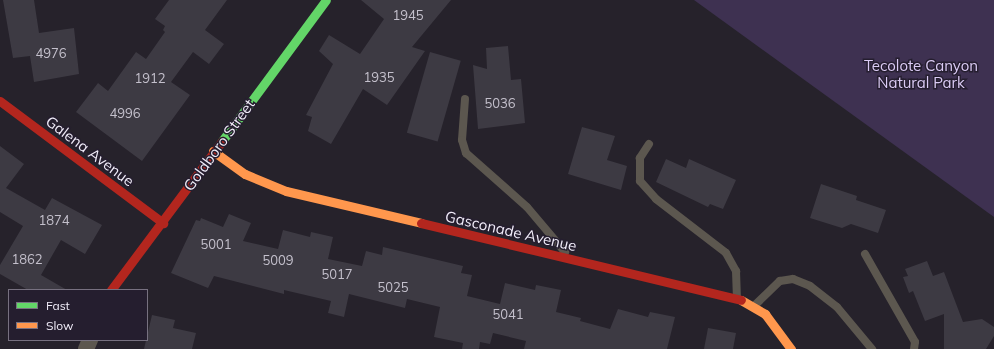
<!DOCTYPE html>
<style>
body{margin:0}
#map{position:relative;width:994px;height:349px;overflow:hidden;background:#26222b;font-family:Mulish,sans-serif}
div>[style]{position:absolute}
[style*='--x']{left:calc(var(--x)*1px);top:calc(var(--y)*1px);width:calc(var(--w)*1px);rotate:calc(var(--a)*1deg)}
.green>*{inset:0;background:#3e3151}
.building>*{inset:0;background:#3d3a43;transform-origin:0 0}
.lane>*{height:8px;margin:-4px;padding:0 4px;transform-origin:4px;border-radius:4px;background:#5c574f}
.street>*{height:16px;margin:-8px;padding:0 8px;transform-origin:8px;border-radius:8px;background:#5c574f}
.fast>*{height:9px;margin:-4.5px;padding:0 4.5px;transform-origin:4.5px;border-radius:4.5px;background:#63d668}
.slow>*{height:9px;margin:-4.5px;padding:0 4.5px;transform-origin:4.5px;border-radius:4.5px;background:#ff974d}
.jam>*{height:9px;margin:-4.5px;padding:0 4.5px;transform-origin:4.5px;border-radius:4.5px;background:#b3261e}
span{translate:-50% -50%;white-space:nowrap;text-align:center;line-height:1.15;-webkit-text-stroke:3px #251e2f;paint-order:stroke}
.number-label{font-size:13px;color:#c4c0cc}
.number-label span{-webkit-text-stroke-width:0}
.park-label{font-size:15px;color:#dbcbf5}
.street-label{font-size:15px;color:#f1edf9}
.legend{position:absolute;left:8px;top:289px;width:140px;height:52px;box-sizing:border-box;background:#251e2f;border:1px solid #777180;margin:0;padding:5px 7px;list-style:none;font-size:12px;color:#f1edf9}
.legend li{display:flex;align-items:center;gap:8px;height:20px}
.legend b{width:20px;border:1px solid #777180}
</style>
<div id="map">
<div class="green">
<i style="clip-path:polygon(694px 0,994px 0,994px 217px)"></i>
</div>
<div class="building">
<i style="clip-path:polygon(3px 0,34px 0,39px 33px,74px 28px,79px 74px,34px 82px,30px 56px,13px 58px)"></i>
<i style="clip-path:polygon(169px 0,227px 0,205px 30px,224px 44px,209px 64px,193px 52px,171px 82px,190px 95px,142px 161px,76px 112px,98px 83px,108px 91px,136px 52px,146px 59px,165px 32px,163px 30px,165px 26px,155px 19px)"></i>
<i style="clip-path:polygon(361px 0,451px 0,412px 47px,425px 51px,387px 105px,363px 89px,331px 144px,308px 131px,312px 117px,306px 115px,333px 64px,319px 51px,329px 35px,360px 54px,384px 19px)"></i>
<i style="clip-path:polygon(508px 46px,511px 80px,521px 79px,525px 123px,478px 129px,473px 65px,487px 69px,486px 48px)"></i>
<i style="left:430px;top:52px;width:32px;height:84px;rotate:16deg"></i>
<i style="clip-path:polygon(582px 127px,615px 136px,607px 160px,627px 166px,621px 190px,568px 174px)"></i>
<i style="clip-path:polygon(0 146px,24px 164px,6px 188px,45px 210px,52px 198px,102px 225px,85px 254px,61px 240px,41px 275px,67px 290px,28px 290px,0 274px,0 265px,23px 226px,0 212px)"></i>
<i style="clip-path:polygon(666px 159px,686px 168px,689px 159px,736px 180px,723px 209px,710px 204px,708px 207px,656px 182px)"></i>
<i style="clip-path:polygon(821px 184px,857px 196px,856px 200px,886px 210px,878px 233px,851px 224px,842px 228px,810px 218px)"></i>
<i style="clip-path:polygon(229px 214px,251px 223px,243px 241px,278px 249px,283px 230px,310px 237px,311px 232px,333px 237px,328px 259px,362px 266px,366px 251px,382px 255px,383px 247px,463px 266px,461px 273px,472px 275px,467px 296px,500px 304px,505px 283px,535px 290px,536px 285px,561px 290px,556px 312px,581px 318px,580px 321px,610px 329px,618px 309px,648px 317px,650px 312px,675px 317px,667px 349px,524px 349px,526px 341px,493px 333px,490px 344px,480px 342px,479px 349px,462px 349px,463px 343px,434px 337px,440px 307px,407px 299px,405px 308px,349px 294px,344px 317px,328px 313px,331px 301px,284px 290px,284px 294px,214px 276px,208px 288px,171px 273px,196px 220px,200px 221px,201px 218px,223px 227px)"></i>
<i style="clip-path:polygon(927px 261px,933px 276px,944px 272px,963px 322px,982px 319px,994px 327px,994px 336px,986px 349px,944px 349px,944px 314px,925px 321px,913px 291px,909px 293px,903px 277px,908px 276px,905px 269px)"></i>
<i style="clip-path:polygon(152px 315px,175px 320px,173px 328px,196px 333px,192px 349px,144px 349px)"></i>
<i style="clip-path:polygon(708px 328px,736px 333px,733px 349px,704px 349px)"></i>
</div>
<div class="lane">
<i style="--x:465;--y:99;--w:41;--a:94.2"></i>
<i style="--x:462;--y:140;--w:14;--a:73"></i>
<i style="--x:466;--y:153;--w:81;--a:41.5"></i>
<i style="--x:527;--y:207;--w:59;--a:49.8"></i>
<i style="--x:649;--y:144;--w:17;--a:123"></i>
<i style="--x:640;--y:158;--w:23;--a:90"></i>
<i style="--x:640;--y:181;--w:24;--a:48"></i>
<i style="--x:656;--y:199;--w:88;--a:37.6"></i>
<i style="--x:726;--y:253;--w:21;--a:61"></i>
<i style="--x:736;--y:271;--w:27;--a:88"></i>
<i style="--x:865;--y:254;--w:101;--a:60.4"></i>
<i style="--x:915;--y:342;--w:7;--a:98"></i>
<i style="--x:754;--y:306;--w:36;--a:-44"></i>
<i style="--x:780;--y:281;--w:13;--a:-9"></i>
<i style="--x:793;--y:279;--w:18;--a:22"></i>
<i style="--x:810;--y:286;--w:34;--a:38"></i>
<i style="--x:837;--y:307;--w:55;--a:50.2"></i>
</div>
<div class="street">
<i style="--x:86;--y:349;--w:10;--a:-66"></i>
</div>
<div class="fast">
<i style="--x:222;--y:141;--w:175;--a:-53.6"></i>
</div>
<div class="slow">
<i style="--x:213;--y:151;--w:39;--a:36"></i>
<i style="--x:245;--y:174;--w:44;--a:22.5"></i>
<i style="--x:286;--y:191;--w:139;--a:13.3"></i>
<i style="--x:741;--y:300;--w:28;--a:30"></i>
<i style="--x:765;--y:314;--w:44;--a:53.4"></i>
</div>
<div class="jam">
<i style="--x:0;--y:101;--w:204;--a:36.8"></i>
<i style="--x:421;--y:223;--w:329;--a:13.5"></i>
<i style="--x:111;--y:290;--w:186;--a:-53.3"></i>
</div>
<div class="number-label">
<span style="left:408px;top:15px">1945</span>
<span style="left:51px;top:53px">4976</span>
<span style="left:379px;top:77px">1935</span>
<span style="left:150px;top:78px">1912</span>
<span style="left:500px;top:103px">5036</span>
<span style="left:125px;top:113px">4996</span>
<span style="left:54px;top:220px">1874</span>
<span style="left:216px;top:244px">5001</span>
<span style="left:27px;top:259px">1862</span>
<span style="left:278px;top:260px">5009</span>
<span style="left:337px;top:274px">5017</span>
<span style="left:393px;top:287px">5025</span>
<span style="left:508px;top:314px">5041</span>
</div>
<div class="park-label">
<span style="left:921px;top:74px">Tecolote Canyon<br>Natural Park</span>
</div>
<div class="street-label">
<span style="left:219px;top:145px;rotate:-54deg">Goldboro Street</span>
<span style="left:90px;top:151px;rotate:37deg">Galena Avenue</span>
<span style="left:511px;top:231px;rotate:13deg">Gasconade Avenue</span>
</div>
<ul class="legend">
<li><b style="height:5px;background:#63d668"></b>Fast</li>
<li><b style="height:5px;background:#ff974d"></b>Slow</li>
</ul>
</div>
